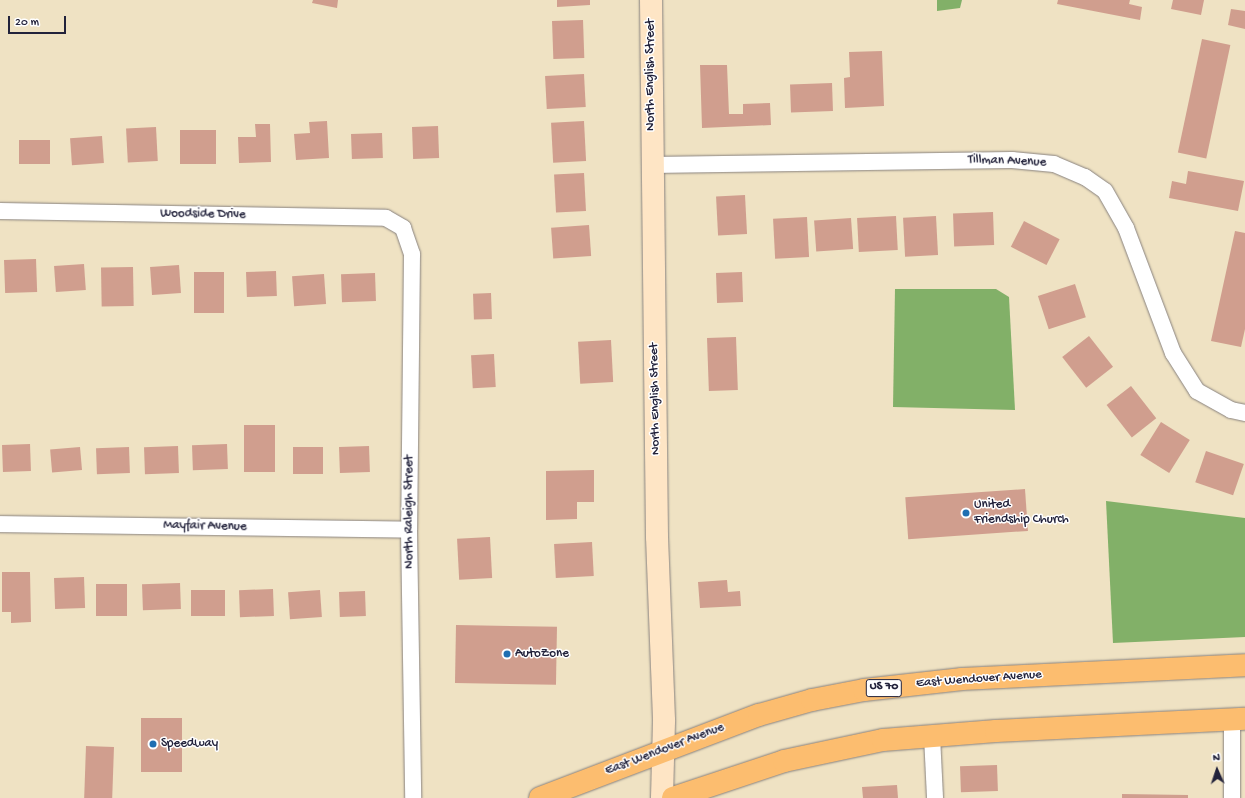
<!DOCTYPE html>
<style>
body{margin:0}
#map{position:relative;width:1245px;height:798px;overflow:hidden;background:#efe2c3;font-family:"Gochi Hand",sans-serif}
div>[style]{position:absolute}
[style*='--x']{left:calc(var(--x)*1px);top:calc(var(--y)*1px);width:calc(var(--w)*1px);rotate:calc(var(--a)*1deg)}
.forest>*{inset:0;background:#82b068}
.building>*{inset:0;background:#d09e8e;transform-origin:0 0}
.roads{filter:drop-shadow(0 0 1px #88827f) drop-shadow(0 0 1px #88827f)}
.street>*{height:16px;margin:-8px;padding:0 8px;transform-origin:8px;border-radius:8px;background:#fff}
.secondary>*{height:22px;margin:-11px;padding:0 11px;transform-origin:11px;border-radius:11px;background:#fee5c5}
.highway>*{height:22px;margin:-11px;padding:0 11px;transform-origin:11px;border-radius:11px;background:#fcbd6f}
.dots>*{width:11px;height:11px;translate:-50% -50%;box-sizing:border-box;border:2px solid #fff;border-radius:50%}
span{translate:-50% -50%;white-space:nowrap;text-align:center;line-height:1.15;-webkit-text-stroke:3px #fff;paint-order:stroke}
.shield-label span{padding:1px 3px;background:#fff;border:1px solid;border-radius:3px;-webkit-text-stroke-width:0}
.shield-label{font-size:12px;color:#22223b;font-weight:700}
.street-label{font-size:13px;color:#22223b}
.poi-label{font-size:13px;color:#22223b}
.left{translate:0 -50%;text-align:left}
.north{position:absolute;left:1197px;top:750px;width:40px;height:40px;-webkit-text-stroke:3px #fff;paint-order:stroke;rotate:357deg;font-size:11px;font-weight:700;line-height:16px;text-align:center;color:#22223b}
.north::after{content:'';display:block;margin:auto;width:14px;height:18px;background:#22223b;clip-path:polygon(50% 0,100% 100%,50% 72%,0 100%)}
.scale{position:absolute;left:8px;top:16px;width:58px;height:18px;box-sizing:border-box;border:2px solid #22223b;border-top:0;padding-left:5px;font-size:12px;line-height:14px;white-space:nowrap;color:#22223b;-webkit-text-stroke:3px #fff;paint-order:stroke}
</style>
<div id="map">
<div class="forest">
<i style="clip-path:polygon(937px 0,962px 0,960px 8px,937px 11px)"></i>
<i style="clip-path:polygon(895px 289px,996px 289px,1009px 297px,1015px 410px,893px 407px)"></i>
<i style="clip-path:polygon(1106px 501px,1245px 518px,1245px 637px,1113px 643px)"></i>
</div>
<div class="building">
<i style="clip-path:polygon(313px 0,338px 0,337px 8px,312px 3px)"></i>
<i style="clip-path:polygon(557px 0,590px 0,590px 5px,557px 7px)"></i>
<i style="clip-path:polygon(1058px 0,1130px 0,1129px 4px,1142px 7px,1140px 20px,1057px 4px)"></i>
<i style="clip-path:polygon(1173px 0,1204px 0,1201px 15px,1171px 9px)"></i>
<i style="clip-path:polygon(1231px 9px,1245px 11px,1245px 29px,1228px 25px)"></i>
<i style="left:583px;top:20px;width:38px;height:31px;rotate:88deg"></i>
<i style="left:1202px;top:39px;width:29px;height:116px;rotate:12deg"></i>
<i style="clip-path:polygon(882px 51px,884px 106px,845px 108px,844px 78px,850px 77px,849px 52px)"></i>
<i style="clip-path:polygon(700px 65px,727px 65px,729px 114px,743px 114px,743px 104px,770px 103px,771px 125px,702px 128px)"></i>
<i style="left:584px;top:74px;width:33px;height:39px;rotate:87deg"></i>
<i style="left:832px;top:83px;width:28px;height:42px;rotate:88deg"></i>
<i style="clip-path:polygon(327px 121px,329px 158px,296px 160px,294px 134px,310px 133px,309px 122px)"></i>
<i style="left:584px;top:121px;width:40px;height:33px;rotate:87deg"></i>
<i style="clip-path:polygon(255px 124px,270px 124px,271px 162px,239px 163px,238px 137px,256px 137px)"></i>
<i style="left:438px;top:126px;width:32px;height:26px;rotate:88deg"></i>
<i style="left:156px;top:127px;width:34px;height:30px;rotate:87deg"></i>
<i style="left:216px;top:130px;width:34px;height:36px;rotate:90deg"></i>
<i style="left:382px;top:133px;width:25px;height:31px;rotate:88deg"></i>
<i style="left:102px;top:136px;width:27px;height:32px;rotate:86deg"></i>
<i style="left:19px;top:140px;width:31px;height:24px"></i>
<i style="clip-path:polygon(1188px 171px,1244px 181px,1238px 211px,1169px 198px,1172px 181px,1186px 184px)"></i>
<i style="left:584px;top:173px;width:38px;height:30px;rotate:87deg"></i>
<i style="left:745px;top:195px;width:39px;height:29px;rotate:87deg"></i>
<i style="left:993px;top:212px;width:33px;height:40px;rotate:88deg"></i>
<i style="left:896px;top:216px;width:34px;height:39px;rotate:87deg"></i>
<i style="left:936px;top:216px;width:39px;height:33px;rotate:87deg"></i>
<i style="left:807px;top:217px;width:40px;height:34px;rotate:87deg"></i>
<i style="left:851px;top:218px;width:31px;height:37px;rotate:86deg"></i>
<i style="left:1024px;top:221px;width:40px;height:29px;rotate:27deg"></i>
<i style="left:589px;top:225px;width:31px;height:38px;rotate:86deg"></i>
<i style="clip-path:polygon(1235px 231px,1245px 233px,1245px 329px,1241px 347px,1211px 341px)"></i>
<i style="left:36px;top:259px;width:33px;height:32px;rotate:88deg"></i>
<i style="left:84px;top:264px;width:26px;height:30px;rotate:86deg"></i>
<i style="left:179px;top:265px;width:28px;height:29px;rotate:86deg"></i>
<i style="left:133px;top:267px;width:39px;height:32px;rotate:89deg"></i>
<i style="left:276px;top:271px;width:25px;height:30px;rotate:88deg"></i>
<i style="left:224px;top:272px;width:41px;height:30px;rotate:90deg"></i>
<i style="left:742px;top:272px;width:30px;height:26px;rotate:88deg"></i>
<i style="left:375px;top:273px;width:28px;height:34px;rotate:88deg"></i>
<i style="left:324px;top:274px;width:30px;height:32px;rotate:86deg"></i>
<i style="left:1075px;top:284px;width:35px;height:39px;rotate:72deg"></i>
<i style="left:491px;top:293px;width:26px;height:18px;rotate:88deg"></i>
<i style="left:1089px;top:336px;width:39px;height:34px;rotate:52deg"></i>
<i style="left:736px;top:337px;width:53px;height:29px;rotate:88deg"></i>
<i style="left:611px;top:340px;width:42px;height:33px;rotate:87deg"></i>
<i style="left:494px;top:354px;width:33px;height:23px;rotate:87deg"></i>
<i style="left:1131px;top:386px;width:41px;height:31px;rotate:52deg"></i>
<i style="left:1161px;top:422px;width:34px;height:39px;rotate:32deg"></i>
<i style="left:244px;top:425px;width:31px;height:47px"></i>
<i style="left:30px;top:444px;width:27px;height:28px;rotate:88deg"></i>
<i style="left:227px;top:444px;width:25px;height:35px;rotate:88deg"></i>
<i style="left:178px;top:446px;width:27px;height:34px;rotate:88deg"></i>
<i style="left:369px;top:446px;width:26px;height:30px;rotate:88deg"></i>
<i style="left:80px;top:447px;width:23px;height:30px;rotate:85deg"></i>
<i style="left:129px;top:447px;width:26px;height:33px;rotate:88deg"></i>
<i style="left:293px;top:447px;width:30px;height:27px"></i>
<i style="left:1206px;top:451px;width:40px;height:33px;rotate:19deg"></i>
<i style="clip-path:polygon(594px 470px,594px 502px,577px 502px,577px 519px,546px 520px,546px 471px)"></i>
<i style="left:1025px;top:489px;width:42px;height:120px;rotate:86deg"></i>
<i style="left:490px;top:537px;width:41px;height:33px;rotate:87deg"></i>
<i style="left:592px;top:542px;width:34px;height:38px;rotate:87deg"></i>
<i style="clip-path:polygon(2px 572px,30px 572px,31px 622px,11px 623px,11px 612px,2px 612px)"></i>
<i style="left:84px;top:577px;width:31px;height:30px;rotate:88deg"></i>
<i style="clip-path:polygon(727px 580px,728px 592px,740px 591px,741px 606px,700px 608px,698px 582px)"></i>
<i style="left:180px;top:583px;width:26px;height:38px;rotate:88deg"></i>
<i style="left:96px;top:584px;width:31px;height:32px"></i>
<i style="left:273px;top:589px;width:27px;height:34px;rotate:88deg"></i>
<i style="left:191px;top:590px;width:34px;height:26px"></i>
<i style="left:320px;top:590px;width:27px;height:32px;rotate:86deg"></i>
<i style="left:365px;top:591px;width:25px;height:26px;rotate:88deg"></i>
<i style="left:456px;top:625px;width:101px;height:58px;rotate:1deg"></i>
<i style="left:141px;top:718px;width:41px;height:54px"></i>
<i style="left:86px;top:746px;width:28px;height:52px;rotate:2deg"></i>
<i style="left:997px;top:765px;width:26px;height:37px;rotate:88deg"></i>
<i style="clip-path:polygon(897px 785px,898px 798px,863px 798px,862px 787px)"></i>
<i style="clip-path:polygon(1122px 794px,1188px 795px,1188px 798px,1122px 798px)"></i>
</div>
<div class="roads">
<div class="street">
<i style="--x:651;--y:165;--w:361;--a:-0.8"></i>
<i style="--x:1012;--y:160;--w:42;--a:5.4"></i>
<i style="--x:1054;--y:164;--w:34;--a:23"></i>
<i style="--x:1085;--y:177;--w:24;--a:35"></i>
<i style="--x:1105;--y:191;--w:43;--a:60.4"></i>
<i style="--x:1126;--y:228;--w:134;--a:69.4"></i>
<i style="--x:1173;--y:353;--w:45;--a:57.7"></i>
<i style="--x:1197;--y:391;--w:39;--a:29"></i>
<i style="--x:1231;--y:410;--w:14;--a:12"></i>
<i style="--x:0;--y:211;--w:386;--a:1"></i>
<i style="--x:386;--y:218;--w:20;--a:30"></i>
<i style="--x:403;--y:228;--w:28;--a:71"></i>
<i style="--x:412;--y:254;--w:276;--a:90.6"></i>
<i style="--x:409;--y:530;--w:268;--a:89.1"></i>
<i style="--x:0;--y:524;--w:409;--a:0.8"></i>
<i style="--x:1232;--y:719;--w:79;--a:90"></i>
<i style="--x:932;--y:736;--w:62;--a:87.2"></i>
</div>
<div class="secondary">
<i style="--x:651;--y:0;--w:537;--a:89.36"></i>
<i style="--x:657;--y:537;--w:184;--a:87.8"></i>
<i style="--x:664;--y:721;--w:77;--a:91.5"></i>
</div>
<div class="highway">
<i style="--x:540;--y:798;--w:234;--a:-20.8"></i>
<i style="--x:759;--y:715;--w:55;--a:-15.8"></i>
<i style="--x:812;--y:700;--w:53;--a:-10.9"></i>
<i style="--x:864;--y:690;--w:99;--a:-6.4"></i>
<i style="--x:962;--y:679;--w:283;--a:-2.8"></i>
<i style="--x:673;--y:798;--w:117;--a:-18.4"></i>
<i style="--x:784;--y:761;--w:101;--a:-12"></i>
<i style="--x:883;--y:740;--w:113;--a:-4.6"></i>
<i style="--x:996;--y:731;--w:249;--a:-2.8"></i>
</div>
</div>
<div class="dots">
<i style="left:966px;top:513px;background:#1f6fb2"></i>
<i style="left:507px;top:654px;background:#1f6fb2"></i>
<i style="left:153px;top:744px;background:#1f6fb2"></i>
</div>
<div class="shield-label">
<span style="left:884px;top:688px">US 70</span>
</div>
<div class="street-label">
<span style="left:651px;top:75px;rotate:-90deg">North English Street</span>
<span style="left:1007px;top:162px;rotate:2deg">Tillman Avenue</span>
<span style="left:203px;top:215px;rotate:1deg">Woodside Drive</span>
<span style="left:656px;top:399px;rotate:-91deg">North English Street</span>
<span style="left:410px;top:512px;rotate:-90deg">North Raleigh Street</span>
<span style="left:205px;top:527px;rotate:1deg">Mayfair Avenue</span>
<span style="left:979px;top:680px;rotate:-4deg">East Wendover Avenue</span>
<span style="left:665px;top:750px;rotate:-21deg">East Wendover Avenue</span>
</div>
<div class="poi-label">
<span class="left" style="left:974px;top:513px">United<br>Friendship Church</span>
<span class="left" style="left:515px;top:654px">AutoZone</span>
<span class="left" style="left:161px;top:744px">Speedway</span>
</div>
<div class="north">N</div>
<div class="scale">20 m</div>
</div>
